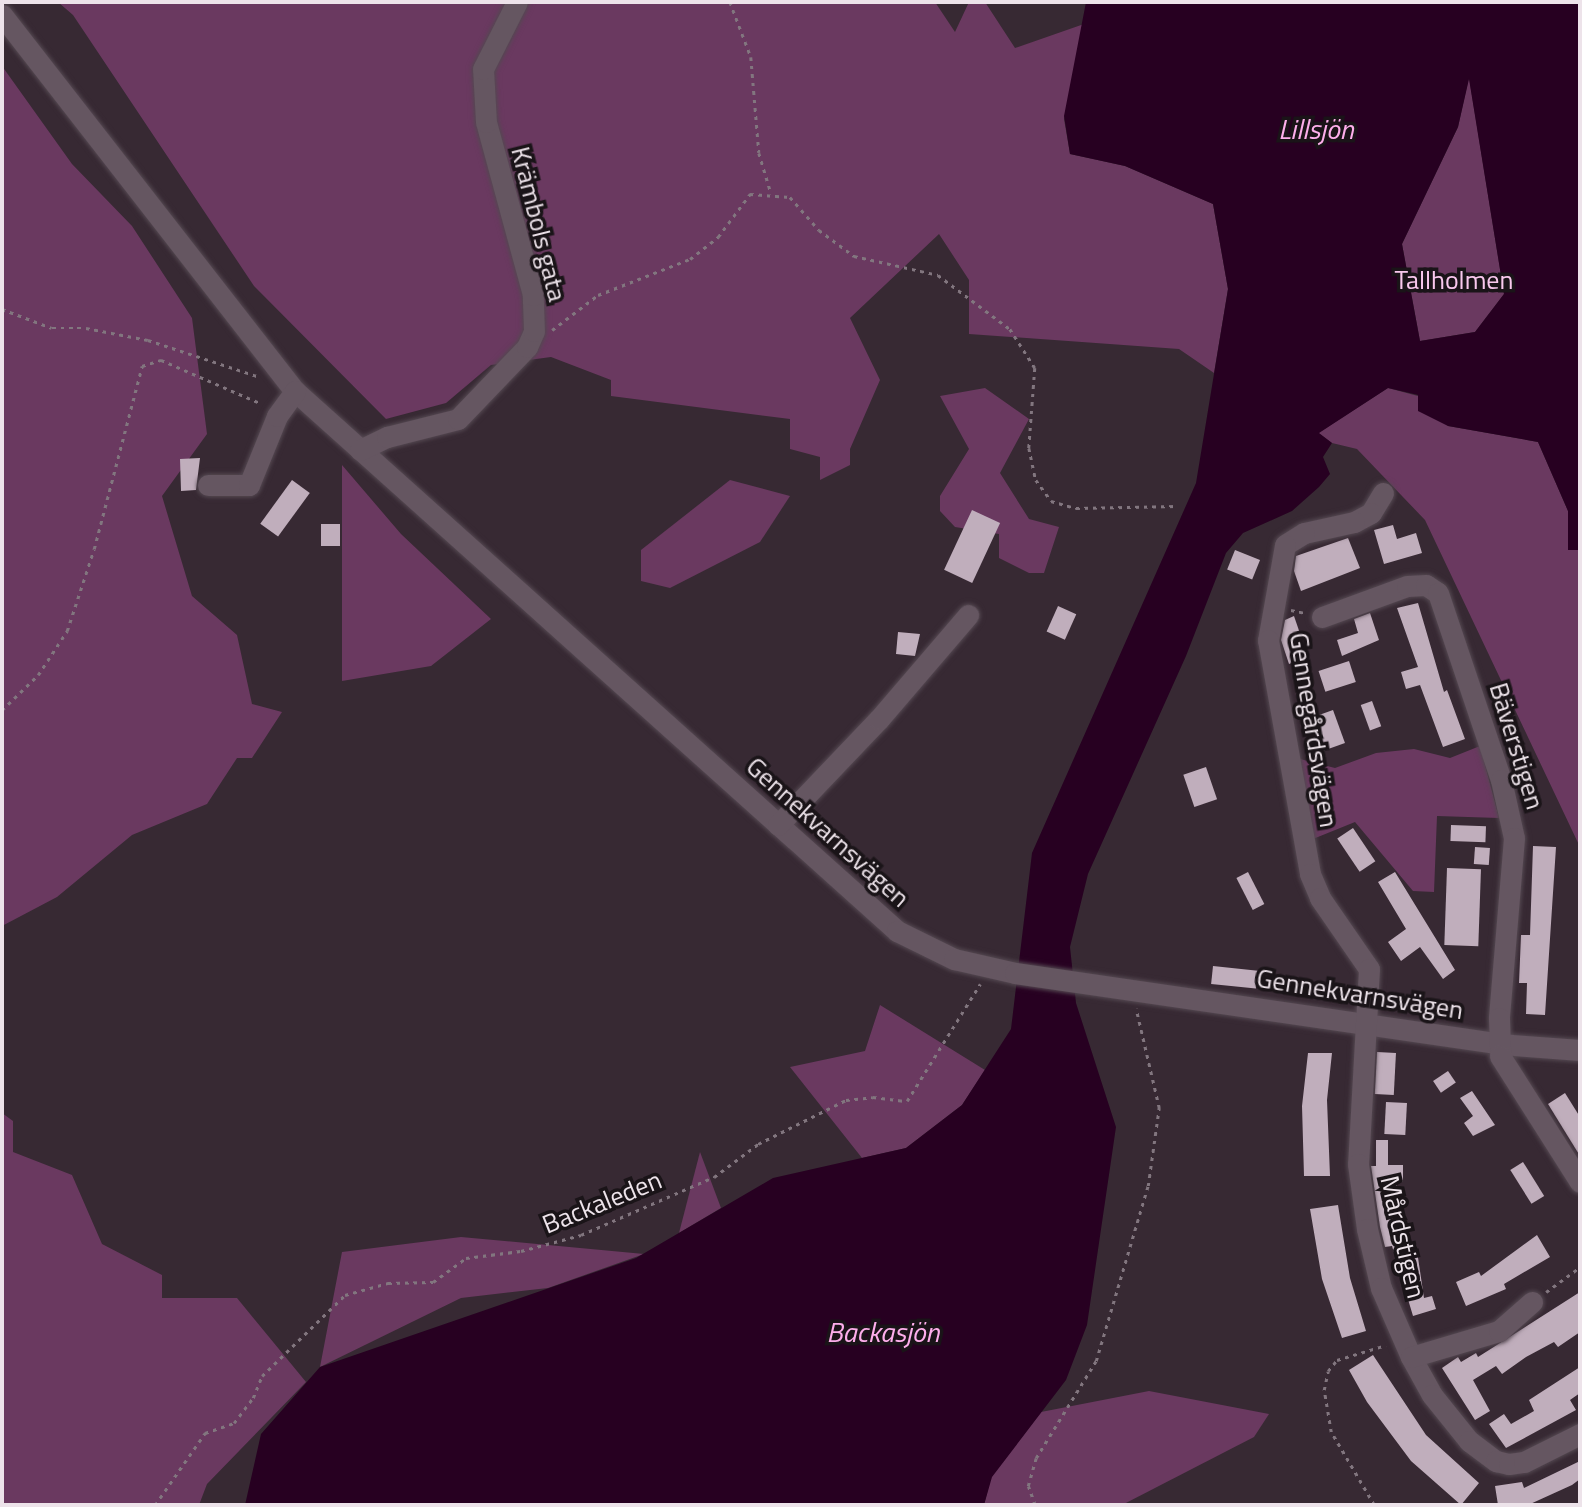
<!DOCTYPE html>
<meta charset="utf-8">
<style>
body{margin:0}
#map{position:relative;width:1582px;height:1507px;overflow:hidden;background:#372933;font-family:"Titillium Web",sans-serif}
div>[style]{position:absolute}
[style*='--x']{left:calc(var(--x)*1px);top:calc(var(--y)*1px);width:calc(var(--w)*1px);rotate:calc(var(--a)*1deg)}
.green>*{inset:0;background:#6a3960}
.water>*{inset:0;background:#270021}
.building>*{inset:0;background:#c0aebc;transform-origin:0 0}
.path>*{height:2.5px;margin-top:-1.25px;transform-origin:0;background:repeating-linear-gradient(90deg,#82767f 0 3.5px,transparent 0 8.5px)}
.roads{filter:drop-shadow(0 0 2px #544851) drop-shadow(0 0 2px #544851)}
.minor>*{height:21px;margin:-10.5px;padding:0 10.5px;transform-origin:10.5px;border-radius:10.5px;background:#655661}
span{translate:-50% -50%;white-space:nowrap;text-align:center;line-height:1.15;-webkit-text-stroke:7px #1a1418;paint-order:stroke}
.street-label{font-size:26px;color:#ede3ea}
.park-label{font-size:26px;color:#f9c8ed}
.water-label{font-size:28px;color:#fdaeeb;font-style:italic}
.frame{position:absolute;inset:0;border:4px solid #ede3ea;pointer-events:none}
</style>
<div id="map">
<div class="green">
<i style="clip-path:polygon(58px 2px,935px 2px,955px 32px,969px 2px,985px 2px,1015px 48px,1084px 24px,1064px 119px,1070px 154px,1125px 166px,1213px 204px,1228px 289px,1214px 373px,1179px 349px,969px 334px,969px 280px,939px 234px,850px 318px,880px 380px,850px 449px,850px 465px,820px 480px,820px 457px,790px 449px,790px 419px,611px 396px,611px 380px,551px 357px,491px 365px,446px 403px,386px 419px,254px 286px,73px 15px)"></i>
<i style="clip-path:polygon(2px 66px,72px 164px,132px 226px,192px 318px,207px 434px,162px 496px,192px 596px,237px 635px,252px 704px,282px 712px,252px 758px,237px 758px,207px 804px,132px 835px,57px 897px,2px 926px)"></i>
<i style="clip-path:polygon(1469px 77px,1504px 294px,1475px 332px,1420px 341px,1402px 244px,1458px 127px)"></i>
<i style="clip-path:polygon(985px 388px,1029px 419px,1000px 473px,1029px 519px,1059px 527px,1044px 573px,1029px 573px,999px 558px,999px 534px,955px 527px,940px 511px,940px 496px,969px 449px,940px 396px)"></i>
<i style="clip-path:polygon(1388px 388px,1418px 396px,1448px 426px,1538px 442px,1568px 511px,1568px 550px,1580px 550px,1580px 847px,1425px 520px,1357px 449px,1332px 443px,1318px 433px)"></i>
<i style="clip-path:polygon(342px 465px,401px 534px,491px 619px,431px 666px,342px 681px)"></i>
<i style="clip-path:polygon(730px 480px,790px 496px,760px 542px,670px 588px,641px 581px,641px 550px)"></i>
<i style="clip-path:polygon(1480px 746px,1499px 818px,1437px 816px,1434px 892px,1413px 891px,1355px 822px,1308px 841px,1300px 759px,1335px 768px,1376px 753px,1414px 749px,1450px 758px)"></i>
<i style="clip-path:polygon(880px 1005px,985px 1070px,962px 1105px,906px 1148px,862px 1158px,790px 1067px,865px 1051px)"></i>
<i style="clip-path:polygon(2px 1113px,13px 1121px,13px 1152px,72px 1175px,102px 1244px,162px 1275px,162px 1298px,237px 1298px,306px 1382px,207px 1484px,199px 1505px,2px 1505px)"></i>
<i style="clip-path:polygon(700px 1152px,721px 1208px,679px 1233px)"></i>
<i style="clip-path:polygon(461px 1237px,644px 1254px,548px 1288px,461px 1298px,320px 1367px,342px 1252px)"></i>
<i style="clip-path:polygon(1149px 1391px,1269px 1414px,1254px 1437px,1122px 1505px,984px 1505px,991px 1477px,1041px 1412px)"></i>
</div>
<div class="water">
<i style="clip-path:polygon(evenodd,1086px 2px,1580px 2px,1580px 550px,1568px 550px,1568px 511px,1538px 442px,1448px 426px,1418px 411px,1418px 395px,1388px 388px,1319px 433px,1332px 443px,1323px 457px,1330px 474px,1319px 487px,1292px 511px,1243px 533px,1226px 553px,1186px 656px,1088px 874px,1070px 947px,1076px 1003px,1116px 1127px,1087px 1325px,1066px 1380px,992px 1477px,984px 1505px,245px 1505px,261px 1434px,320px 1367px,636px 1258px,773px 1178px,906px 1148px,962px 1105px,1011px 1029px,1032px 853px,1196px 483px,1228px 289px,1213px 204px,1125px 166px,1070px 154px,1064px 116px,1086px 2px,1469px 79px,1504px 294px,1475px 332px,1420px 341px,1402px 244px,1458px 127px,1469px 79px)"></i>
</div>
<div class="building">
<i style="clip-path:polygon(200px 458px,196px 490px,181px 491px,180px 459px)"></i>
<i style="left:292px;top:480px;width:22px;height:54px;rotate:36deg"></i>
<i style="left:972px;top:510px;width:31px;height:66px;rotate:25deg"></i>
<i style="left:340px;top:524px;width:22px;height:19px;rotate:90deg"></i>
<i style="clip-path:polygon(1393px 525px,1397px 539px,1416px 533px,1422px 553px,1384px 564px,1374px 530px)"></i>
<i style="clip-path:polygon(1348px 538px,1360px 568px,1301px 591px,1294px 571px,1296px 556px)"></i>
<i style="left:1235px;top:550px;width:27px;height:21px;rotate:22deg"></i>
<i style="clip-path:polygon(1418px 603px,1444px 692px,1447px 690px,1465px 739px,1443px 747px,1420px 685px,1406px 689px,1401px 672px,1418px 667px,1397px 608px)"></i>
<i style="left:1058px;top:606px;width:20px;height:28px;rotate:24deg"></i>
<i style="clip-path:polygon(1370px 613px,1379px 640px,1342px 656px,1337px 640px,1358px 633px,1354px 619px)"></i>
<i style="clip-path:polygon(1294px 616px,1308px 657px,1289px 664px,1281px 640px,1285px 620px)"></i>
<i style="clip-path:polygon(898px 632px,920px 634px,915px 656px,896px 654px)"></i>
<i style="left:1349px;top:661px;width:22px;height:32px;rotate:72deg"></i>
<i style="left:1372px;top:701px;width:27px;height:12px;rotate:70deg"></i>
<i style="left:1333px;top:710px;width:35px;height:23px;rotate:70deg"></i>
<i style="left:1206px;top:767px;width:34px;height:24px;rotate:71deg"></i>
<i style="left:1451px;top:825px;width:35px;height:16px;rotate:2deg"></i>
<i style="left:1353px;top:828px;width:40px;height:19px;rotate:56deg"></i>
<i style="clip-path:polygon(1533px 846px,1556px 847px,1545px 1015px,1526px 1014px,1527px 983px,1519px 983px,1521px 935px,1530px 935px)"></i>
<i style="left:1475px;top:847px;width:15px;height:17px;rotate:4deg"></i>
<i style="left:1447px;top:868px;width:34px;height:77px;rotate:2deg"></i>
<i style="left:1248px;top:872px;width:36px;height:13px;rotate:63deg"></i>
<i style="clip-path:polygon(1395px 872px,1455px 970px,1443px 979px,1420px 947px,1401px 961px,1388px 942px,1406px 929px,1378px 882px)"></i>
<i style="left:1213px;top:966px;width:45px;height:18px;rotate:6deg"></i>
<i style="left:1377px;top:1052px;width:19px;height:42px;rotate:3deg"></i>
<i style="clip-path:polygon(1308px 1053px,1332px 1053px,1327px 1100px,1330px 1176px,1304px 1176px,1302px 1106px)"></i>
<i style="left:1448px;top:1071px;width:14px;height:18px;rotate:56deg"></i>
<i style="clip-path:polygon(1472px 1091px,1495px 1125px,1473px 1136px,1464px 1123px,1473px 1116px,1460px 1098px)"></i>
<i style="clip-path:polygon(1565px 1093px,1580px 1117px,1580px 1156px,1548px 1104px)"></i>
<i style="left:1386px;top:1102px;width:21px;height:32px;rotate:3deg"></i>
<i style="clip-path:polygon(1376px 1140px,1388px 1140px,1388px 1165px,1403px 1165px,1403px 1182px,1396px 1182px,1405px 1231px,1408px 1246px,1416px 1244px,1424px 1298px,1432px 1296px,1436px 1309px,1413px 1316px,1392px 1246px,1385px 1247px,1380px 1227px,1371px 1166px,1376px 1166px)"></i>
<i style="left:1523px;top:1162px;width:40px;height:15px;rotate:58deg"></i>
<i style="clip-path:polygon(1338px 1205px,1350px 1278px,1366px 1331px,1342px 1338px,1322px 1279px,1310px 1209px)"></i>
<i style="clip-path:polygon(1537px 1235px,1550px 1257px,1504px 1284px,1506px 1289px,1466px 1306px,1456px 1282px,1479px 1272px,1481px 1276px)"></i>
<i style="clip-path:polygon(1580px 1292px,1580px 1332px,1558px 1347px,1554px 1342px,1526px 1357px,1502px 1374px,1496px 1366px,1473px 1380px,1490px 1411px,1475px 1420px,1442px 1368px,1458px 1357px,1461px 1362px,1476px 1353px,1478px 1357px)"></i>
<i style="clip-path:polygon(1373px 1355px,1426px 1435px,1479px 1483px,1461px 1505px,1411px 1461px,1367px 1402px,1349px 1370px)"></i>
<i style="clip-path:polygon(1580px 1367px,1580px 1393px,1570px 1400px,1576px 1410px,1506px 1448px,1489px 1424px,1504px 1414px,1511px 1424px,1534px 1411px,1529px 1400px)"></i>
<i style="clip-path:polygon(1580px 1461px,1580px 1479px,1572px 1485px,1528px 1505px,1498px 1505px,1495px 1486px,1522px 1482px,1524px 1488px)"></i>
</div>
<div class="path">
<i style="--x:730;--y:2;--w:59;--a:69.1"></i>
<i style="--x:751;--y:57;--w:96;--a:85.2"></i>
<i style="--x:759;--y:153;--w:42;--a:73.3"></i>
<i style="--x:2;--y:309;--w:53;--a:20.8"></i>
<i style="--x:52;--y:328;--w:34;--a:0"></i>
<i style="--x:86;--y:328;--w:63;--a:11"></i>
<i style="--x:148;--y:340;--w:118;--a:18.3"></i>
<i style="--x:552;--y:330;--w:58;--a:-37.3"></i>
<i style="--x:598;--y:295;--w:99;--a:-21.4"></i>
<i style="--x:690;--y:259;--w:36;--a:-38"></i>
<i style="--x:718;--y:237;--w:54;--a:-53.3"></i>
<i style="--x:750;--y:194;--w:40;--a:4.3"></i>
<i style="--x:790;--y:197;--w:44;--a:48.7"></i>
<i style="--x:819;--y:230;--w:44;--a:36.6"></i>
<i style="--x:854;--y:256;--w:86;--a:12.7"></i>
<i style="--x:938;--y:275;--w:90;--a:36.9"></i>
<i style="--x:1010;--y:329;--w:46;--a:57.3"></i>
<i style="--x:1035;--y:368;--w:80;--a:94.3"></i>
<i style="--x:1029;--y:448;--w:33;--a:78"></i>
<i style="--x:1036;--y:480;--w:26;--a:54"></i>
<i style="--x:1051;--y:501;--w:26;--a:16"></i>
<i style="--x:1076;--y:508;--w:102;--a:-1.1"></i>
<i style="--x:1291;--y:610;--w:14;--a:12"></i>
<i style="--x:2;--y:710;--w:50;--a:-44.2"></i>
<i style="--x:38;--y:675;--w:53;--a:-56.6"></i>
<i style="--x:67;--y:631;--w:86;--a:-71.8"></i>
<i style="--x:94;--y:549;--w:189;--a:-75.3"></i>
<i style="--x:142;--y:366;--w:20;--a:-18"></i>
<i style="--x:161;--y:360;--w:110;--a:23.5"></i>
<i style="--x:1546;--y:1292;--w:42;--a:-36.3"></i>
<i style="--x:155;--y:1505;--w:88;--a:-55.2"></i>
<i style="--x:205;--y:1433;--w:31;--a:-19"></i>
<i style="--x:234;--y:1423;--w:31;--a:-53"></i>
<i style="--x:253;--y:1398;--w:24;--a:-68"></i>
<i style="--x:262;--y:1376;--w:116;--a:-44.3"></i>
<i style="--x:345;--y:1295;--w:45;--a:-15.6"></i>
<i style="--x:388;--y:1283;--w:45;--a:-1.3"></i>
<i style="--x:433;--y:1282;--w:41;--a:-36"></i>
<i style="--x:466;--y:1258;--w:55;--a:-7.3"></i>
<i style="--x:521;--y:1251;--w:62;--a:-14.9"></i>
<i style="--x:581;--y:1235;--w:145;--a:-23.6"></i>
<i style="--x:714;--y:1177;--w:55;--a:-36.9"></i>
<i style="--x:758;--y:1144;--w:98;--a:-26.6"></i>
<i style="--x:846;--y:1100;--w:27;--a:-6"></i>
<i style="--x:873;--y:1097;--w:34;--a:7"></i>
<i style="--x:907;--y:1101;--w:138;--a:-58"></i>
<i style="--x:1035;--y:1505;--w:20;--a:-110"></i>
<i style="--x:1028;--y:1486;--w:29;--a:-74"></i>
<i style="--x:1036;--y:1458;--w:114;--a:-58.3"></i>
<i style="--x:1096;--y:1361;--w:183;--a:-73.5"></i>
<i style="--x:1148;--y:1186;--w:79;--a:-82"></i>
<i style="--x:1159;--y:1108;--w:102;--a:-103.1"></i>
<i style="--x:1374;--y:1505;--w:85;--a:-120.5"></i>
<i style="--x:1331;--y:1432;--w:43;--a:-99.5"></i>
<i style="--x:1324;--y:1390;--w:19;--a:-78"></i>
<i style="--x:1328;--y:1371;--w:14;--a:-51"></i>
<i style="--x:1337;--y:1360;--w:51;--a:-17"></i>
</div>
<div class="roads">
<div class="minor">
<i style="--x:2;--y:15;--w:477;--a:52.1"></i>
<i style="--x:295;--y:391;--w:809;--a:41.89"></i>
<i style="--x:897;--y:931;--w:64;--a:26.2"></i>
<i style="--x:954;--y:959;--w:63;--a:12.9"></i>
<i style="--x:1015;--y:973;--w:490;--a:8.3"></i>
<i style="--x:1500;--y:1044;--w:80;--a:4.3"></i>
<i style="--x:360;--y:450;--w:30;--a:-26"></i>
<i style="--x:387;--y:437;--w:73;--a:-14.2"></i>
<i style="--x:458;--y:419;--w:100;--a:-46.2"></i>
<i style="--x:527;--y:347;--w:17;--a:-66"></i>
<i style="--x:534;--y:331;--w:36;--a:-92"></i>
<i style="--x:533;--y:295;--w:179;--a:-105.2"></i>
<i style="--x:486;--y:122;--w:53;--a:-93.2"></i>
<i style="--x:483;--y:69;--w:75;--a:-63.1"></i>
<i style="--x:208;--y:485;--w:41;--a:0"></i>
<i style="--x:249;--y:485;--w:74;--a:-67.9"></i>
<i style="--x:277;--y:416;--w:31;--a:-54"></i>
<i style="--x:1383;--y:493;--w:23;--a:121"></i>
<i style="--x:1371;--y:513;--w:19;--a:152"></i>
<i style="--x:1354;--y:522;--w:51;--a:167.6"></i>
<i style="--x:1304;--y:533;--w:22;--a:148"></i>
<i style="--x:1285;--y:545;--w:97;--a:100.1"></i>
<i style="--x:1268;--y:640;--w:238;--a:79.8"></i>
<i style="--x:1310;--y:874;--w:26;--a:67"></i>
<i style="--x:1320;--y:898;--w:86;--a:55.4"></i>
<i style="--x:1369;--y:969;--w:195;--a:93.2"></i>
<i style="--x:1358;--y:1164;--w:66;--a:82.1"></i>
<i style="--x:1367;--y:1229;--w:61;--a:76.7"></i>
<i style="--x:1381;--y:1288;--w:75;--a:66.5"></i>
<i style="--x:1411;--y:1357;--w:43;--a:61.1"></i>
<i style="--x:1432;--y:1395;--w:59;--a:51.2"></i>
<i style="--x:1469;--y:1441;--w:34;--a:37"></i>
<i style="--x:1496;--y:1461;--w:13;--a:13"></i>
<i style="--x:1509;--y:1464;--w:15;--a:-8"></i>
<i style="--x:1524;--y:1462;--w:63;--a:-26.6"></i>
<i style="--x:1322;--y:617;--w:90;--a:-20"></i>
<i style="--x:1407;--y:586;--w:19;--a:-3"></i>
<i style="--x:1426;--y:585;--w:14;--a:34"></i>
<i style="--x:1438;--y:593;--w:197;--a:71.4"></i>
<i style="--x:1501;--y:780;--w:59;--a:77.4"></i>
<i style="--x:1514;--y:838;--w:181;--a:94.8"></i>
<i style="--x:1499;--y:1018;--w:38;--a:88"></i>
<i style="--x:1500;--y:1056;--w:149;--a:57.6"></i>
<i style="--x:778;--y:825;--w:146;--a:-46.4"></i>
<i style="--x:879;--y:719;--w:137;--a:-49.4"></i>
<i style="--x:1411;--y:1357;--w:92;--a:-16.5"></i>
<i style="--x:1499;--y:1331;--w:44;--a:-41.3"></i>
</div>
</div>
<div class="street-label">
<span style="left:539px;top:224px;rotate:76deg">Krämbols gata</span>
<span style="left:1314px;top:730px;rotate:81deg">Gennegårdsvägen</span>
<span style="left:1517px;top:746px;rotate:73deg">Bäverstigen</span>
<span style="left:828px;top:832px;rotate:42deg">Gennekvarnsvägen</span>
<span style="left:1360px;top:994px;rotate:9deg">Gennekvarnsvägen</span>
<span style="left:602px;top:1202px;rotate:-22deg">Backaleden</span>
<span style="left:1403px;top:1237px;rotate:77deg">Mårdstigen</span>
</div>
<div class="park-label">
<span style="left:1454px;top:280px">Tallholmen</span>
</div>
<div class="water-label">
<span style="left:1316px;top:129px">Lillsjön</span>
<span style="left:883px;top:1332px">Backasjön</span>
</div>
<div class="frame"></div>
</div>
